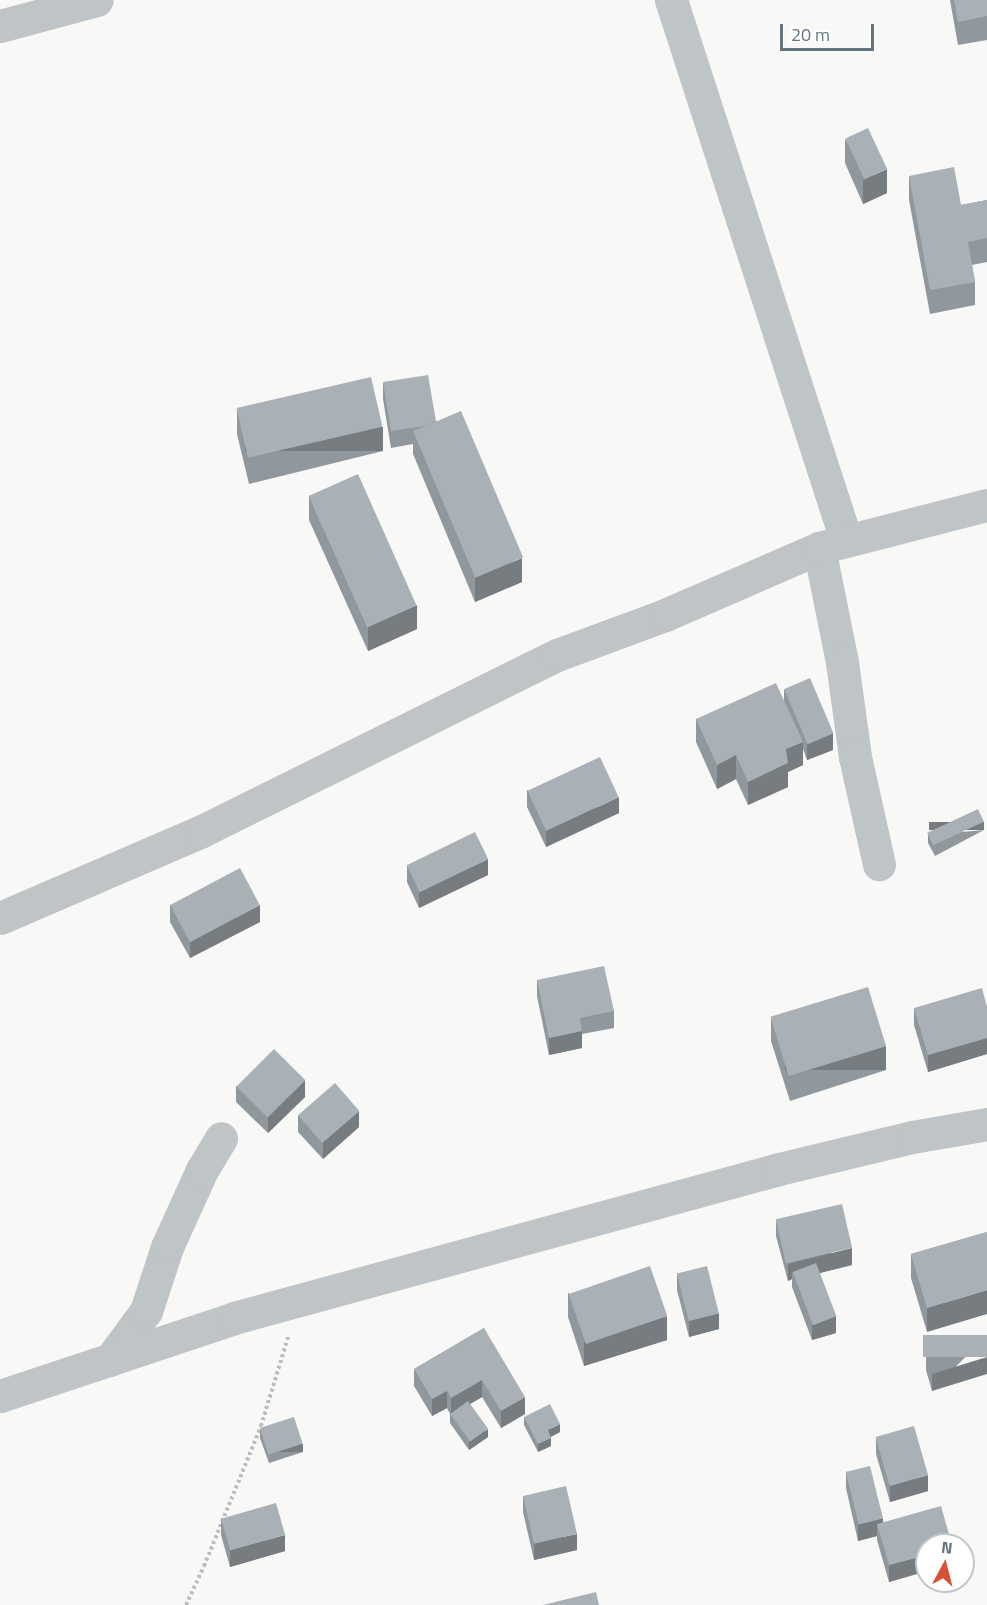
<!DOCTYPE html>
<style>
body{margin:0}
#map{position:relative;width:987px;height:1605px;overflow:hidden;background:#f8f8f6;font-family:"Titillium Web",sans-serif}
div>[style]{position:absolute}
[style*='--x']{left:calc(var(--x)*1px);top:calc(var(--y)*1px);width:calc(var(--w)*1px);rotate:calc(var(--a)*1deg)}
.path>*{height:4px;margin-top:-2px;transform-origin:0;background:repeating-linear-gradient(90deg,#babdbf 0 3px,transparent 0 6px)}
.minor>*{height:33px;margin:-16.5px;padding:0 16.5px;transform-origin:16.5px;border-radius:16.5px;background:#bfc4c7}
.wall>*{inset:0;background:#91989d}
.shaded-wall>*{inset:0;background:#767c7f;transform-origin:0 0}
.building>*{inset:0;background:#a9b1b6;transform-origin:0 0}
span{translate:-50% -50%;white-space:nowrap;text-align:center;line-height:1.15;-webkit-text-stroke:6px #fff;paint-order:stroke}
.north{position:absolute;left:915px;top:1533px;width:60px;height:60px;box-sizing:border-box;background:#fff;border:2px solid #c1c8cc;border-radius:50%;rotate:7deg;font-size:16px;font-weight:700;line-height:24px;text-align:center;color:#65757f}
.north::after{content:'';display:block;margin:auto;width:21px;height:27px;background:#d75136;clip-path:polygon(50% 0,100% 100%,50% 72%,0 100%)}
.scale{position:absolute;left:780px;top:24px;width:94px;height:27px;box-sizing:border-box;border:3px solid #65757f;border-top:0;padding-left:8px;font-size:18px;line-height:21px;white-space:nowrap;color:#65757f;-webkit-text-stroke:4px #fff;paint-order:stroke}
</style>
<div id="map">
<div class="path">
<i style="--x:186;--y:1605;--w:43;--a:-65.2"></i>
<i style="--x:204;--y:1566;--w:151;--a:-67.8"></i>
<i style="--x:261;--y:1426;--w:93;--a:-73.1"></i>
</div>
<div class="minor">
<i style="--x:671;--y:0;--w:568;--a:72.04"></i>
<i style="--x:0;--y:26;--w:100;--a:-15"></i>
<i style="--x:819;--y:548;--w:116;--a:78.6"></i>
<i style="--x:842;--y:662;--w:96;--a:82.2"></i>
<i style="--x:855;--y:757;--w:110;--a:77.4"></i>
<i style="--x:0;--y:918;--w:220;--a:-23.3"></i>
<i style="--x:202;--y:831;--w:396;--a:-26.4"></i>
<i style="--x:557;--y:655;--w:115;--a:-20.3"></i>
<i style="--x:665;--y:615;--w:168;--a:-23.5"></i>
<i style="--x:819;--y:548;--w:173;--a:-14.4"></i>
<i style="--x:110;--y:1360;--w:61;--a:-53.7"></i>
<i style="--x:146;--y:1311;--w:67;--a:-71.8"></i>
<i style="--x:167;--y:1247;--w:85;--a:-65.6"></i>
<i style="--x:202;--y:1170;--w:37;--a:-59"></i>
<i style="--x:0;--y:1396;--w:247;--a:-18.4"></i>
<i style="--x:234;--y:1318;--w:565;--a:-15.29"></i>
<i style="--x:779;--y:1169;--w:137;--a:-13.5"></i>
<i style="--x:912;--y:1137;--w:76;--a:-9.8"></i>
</div>
<div class="wall">
<i style="clip-path:polygon(950px 0,987px 0,987px 40px,958px 45px)"></i>
<i style="clip-path:polygon(845px 139px,887px 193px,863px 204px,845px 163px)"></i>
<i style="clip-path:polygon(909px 176px,961px 205px,987px 200px,987px 262px,972px 265px,975px 282px,975px 305px,930px 314px,909px 200px)"></i>
<i style="clip-path:polygon(383px 382px,436px 421px,522px 582px,475px 602px,413px 454px,413px 444px,391px 448px,383px 399px)"></i>
<i style="clip-path:polygon(237px 410px,383px 451px,249px 484px,237px 434px)"></i>
<i style="clip-path:polygon(309px 496px,417px 629px,368px 651px,309px 520px)"></i>
<i style="clip-path:polygon(784px 689px,833px 750px,807px 760px,803px 749px,803px 765px,788px 772px,788px 787px,748px 805px,736px 779px,717px 789px,696px 742px,696px 719px,784px 701px)"></i>
<i style="clip-path:polygon(527px 790px,619px 813px,546px 847px,527px 807px)"></i>
<i style="clip-path:polygon(984px 830px,935px 856px,928px 843px,928px 835px)"></i>
<i style="clip-path:polygon(407px 865px,488px 875px,419px 908px,407px 882px)"></i>
<i style="clip-path:polygon(170px 905px,260px 922px,190px 958px,170px 922px)"></i>
<i style="clip-path:polygon(537px 980px,614px 1011px,614px 1028px,582px 1034px,582px 1048px,549px 1055px,537px 996px)"></i>
<i style="clip-path:polygon(987px 1007px,987px 1054px,928px 1072px,914px 1025px,914px 1008px)"></i>
<i style="clip-path:polygon(771px 1017px,886px 1070px,790px 1101px,771px 1041px)"></i>
<i style="clip-path:polygon(236px 1086px,305px 1097px,268px 1133px,236px 1102px)"></i>
<i style="clip-path:polygon(298px 1115px,359px 1127px,323px 1159px,298px 1132px)"></i>
<i style="clip-path:polygon(776px 1220px,852px 1265px,820px 1273px,836px 1333px,812px 1340px,792px 1287px,792px 1279px,788px 1281px,776px 1236px)"></i>
<i style="clip-path:polygon(987px 1232px,927px 1332px,911px 1278px,911px 1254px)"></i>
<i style="clip-path:polygon(677px 1273px,719px 1329px,689px 1337px,677px 1290px)"></i>
<i style="clip-path:polygon(568px 1293px,667px 1340px,584px 1366px,568px 1317px)"></i>
<i style="clip-path:polygon(484px 1328px,525px 1414px,501px 1428px,482px 1397px,470px 1404px,488px 1437px,469px 1450px,450px 1423px,450px 1414px,447px 1408px,432px 1416px,414px 1386px,414px 1369px)"></i>
<i style="clip-path:polygon(987px 1335px,932px 1391px,926px 1370px,926px 1353px)"></i>
<i style="clip-path:polygon(524px 1417px,560px 1432px,551px 1437px,551px 1446px,538px 1452px,524px 1425px)"></i>
<i style="clip-path:polygon(260px 1429px,303px 1452px,269px 1463px,260px 1438px)"></i>
<i style="clip-path:polygon(876px 1437px,928px 1491px,890px 1502px,876px 1454px)"></i>
<i style="clip-path:polygon(846px 1471px,883px 1522px,927px 1545px,927px 1571px,889px 1582px,877px 1540px,877px 1536px,858px 1541px,846px 1488px)"></i>
<i style="clip-path:polygon(523px 1496px,577px 1550px,534px 1560px,523px 1512px)"></i>
<i style="clip-path:polygon(221px 1518px,285px 1551px,230px 1567px,221px 1535px)"></i>
</div>
<div class="shaded-wall">
<i style="clip-path:polygon(887px 169px,887px 193px,863px 204px,863px 180px)"></i>
<i style="left:383px;top:427px;width:24px;height:138px;rotate:90deg"></i>
<i style="clip-path:polygon(522px 558px,522px 582px,475px 602px,475px 578px)"></i>
<i style="clip-path:polygon(417px 605px,417px 629px,368px 651px,368px 627px)"></i>
<i style="clip-path:polygon(833px 733px,833px 750px,807px 760px,807px 744px)"></i>
<i style="clip-path:polygon(803px 742px,803px 765px,788px 772px,788px 787px,748px 805px,748px 782px,786px 749px)"></i>
<i style="clip-path:polygon(736px 755px,736px 779px,717px 789px,717px 765px)"></i>
<i style="clip-path:polygon(619px 797px,619px 813px,546px 847px,546px 831px)"></i>
<i style="left:984px;top:822px;width:8px;height:55px;rotate:90deg"></i>
<i style="clip-path:polygon(488px 859px,488px 875px,419px 908px,419px 892px)"></i>
<i style="clip-path:polygon(260px 905px,260px 922px,190px 958px,190px 942px)"></i>
<i style="clip-path:polygon(582px 1031px,582px 1048px,549px 1055px,549px 1038px)"></i>
<i style="clip-path:polygon(987px 1038px,987px 1054px,928px 1072px,928px 1055px)"></i>
<i style="left:886px;top:1046px;width:24px;height:101px;rotate:90deg"></i>
<i style="clip-path:polygon(305px 1080px,305px 1097px,268px 1133px,268px 1117px)"></i>
<i style="clip-path:polygon(359px 1111px,359px 1127px,323px 1159px,323px 1142px)"></i>
<i style="clip-path:polygon(852px 1248px,852px 1265px,795px 1279px,792px 1270px,792px 1279px,788px 1281px,788px 1264px)"></i>
<i style="clip-path:polygon(987px 1290px,987px 1314px,927px 1332px,927px 1308px)"></i>
<i style="clip-path:polygon(719px 1313px,719px 1329px,689px 1337px,689px 1321px)"></i>
<i style="clip-path:polygon(667px 1316px,667px 1340px,584px 1366px,584px 1342px)"></i>
<i style="clip-path:polygon(836px 1316px,836px 1333px,812px 1340px,812px 1324px)"></i>
<i style="clip-path:polygon(987px 1357px,987px 1374px,932px 1391px,932px 1374px)"></i>
<i style="clip-path:polygon(482px 1380px,482px 1397px,451px 1415px,451px 1398px)"></i>
<i style="clip-path:polygon(447px 1391px,447px 1408px,432px 1416px,432px 1399px)"></i>
<i style="clip-path:polygon(525px 1397px,525px 1414px,501px 1428px,501px 1411px)"></i>
<i style="clip-path:polygon(560px 1424px,560px 1432px,548px 1438px,548px 1430px)"></i>
<i style="clip-path:polygon(488px 1429px,488px 1437px,469px 1450px,469px 1442px)"></i>
<i style="clip-path:polygon(551px 1438px,551px 1446px,538px 1452px,538px 1444px)"></i>
<i style="left:303px;top:1444px;width:8px;height:36px;rotate:90deg"></i>
<i style="clip-path:polygon(928px 1475px,928px 1491px,890px 1502px,890px 1486px)"></i>
<i style="clip-path:polygon(883px 1518px,883px 1535px,877px 1524px,877px 1536px,858px 1541px,858px 1524px)"></i>
<i style="clip-path:polygon(577px 1534px,577px 1550px,534px 1560px,534px 1543px)"></i>
<i style="clip-path:polygon(285px 1535px,285px 1551px,230px 1567px,230px 1550px)"></i>
<i style="clip-path:polygon(927px 1555px,927px 1571px,889px 1582px,889px 1565px)"></i>
</div>
<div class="building">
<i style="clip-path:polygon(954px 0,987px 0,987px 16px,958px 22px)"></i>
<i style="left:868px;top:128px;width:45px;height:25px;rotate:65deg"></i>
<i style="clip-path:polygon(954px 167px,961px 205px,987px 200px,987px 238px,968px 242px,975px 282px,930px 290px,909px 176px)"></i>
<i style="clip-path:polygon(428px 375px,436px 421px,425px 426px,391px 431px,383px 382px)"></i>
<i style="left:371px;top:377px;width:51px;height:138px;rotate:77deg"></i>
<i style="left:461px;top:411px;width:159px;height:52px;rotate:67deg"></i>
<i style="left:358px;top:474px;width:144px;height:54px;rotate:66deg"></i>
<i style="left:810px;top:678px;width:60px;height:28px;rotate:67deg"></i>
<i style="clip-path:polygon(776px 683px,803px 742px,786px 749px,788px 763px,748px 782px,736px 755px,717px 765px,696px 719px)"></i>
<i style="left:600px;top:757px;width:44px;height:80px;rotate:65deg"></i>
<i style="left:978px;top:809px;width:14px;height:56px;rotate:65deg"></i>
<i style="left:475px;top:832px;width:30px;height:76px;rotate:64deg"></i>
<i style="left:240px;top:868px;width:42px;height:79px;rotate:62deg"></i>
<i style="clip-path:polygon(604px 966px,614px 1011px,580px 1018px,582px 1031px,549px 1038px,537px 980px)"></i>
<i style="left:868px;top:987px;width:62px;height:102px;rotate:73deg"></i>
<i style="clip-path:polygon(982px 988px,987px 1007px,987px 1038px,928px 1055px,914px 1008px)"></i>
<i style="left:274px;top:1049px;width:44px;height:53px;rotate:45deg"></i>
<i style="left:335px;top:1083px;width:37px;height:49px;rotate:49deg"></i>
<i style="left:842px;top:1204px;width:45px;height:68px;rotate:77deg"></i>
<i style="clip-path:polygon(987px 1232px,987px 1290px,927px 1308px,911px 1254px)"></i>
<i style="left:816px;top:1263px;width:57px;height:25px;rotate:69deg"></i>
<i style="left:650px;top:1266px;width:53px;height:86px;rotate:71deg"></i>
<i style="left:707px;top:1266px;width:49px;height:31px;rotate:76deg"></i>
<i style="clip-path:polygon(484px 1328px,525px 1397px,501px 1411px,482px 1380px,451px 1398px,447px 1391px,432px 1399px,414px 1369px)"></i>
<i style="left:987px;top:1335px;width:22px;height:64px;rotate:90deg"></i>
<i style="left:468px;top:1401px;width:34px;height:22px;rotate:54deg"></i>
<i style="clip-path:polygon(550px 1404px,560px 1424px,548px 1430px,551px 1438px,538px 1444px,524px 1417px)"></i>
<i style="left:294px;top:1417px;width:28px;height:36px;rotate:72deg"></i>
<i style="left:914px;top:1426px;width:51px;height:40px;rotate:74deg"></i>
<i style="left:870px;top:1466px;width:54px;height:25px;rotate:76deg"></i>
<i style="left:566px;top:1486px;width:49px;height:44px;rotate:77deg"></i>
<i style="left:276px;top:1503px;width:33px;height:57px;rotate:74deg"></i>
<i style="clip-path:polygon(941px 1506px,952px 1545px,927px 1545px,927px 1555px,889px 1565px,877px 1524px)"></i>
<i style="clip-path:polygon(596px 1592px,599px 1605px,543px 1605px)"></i>
</div>
<div class="north">N</div>
<div class="scale">20 m</div>
</div>
